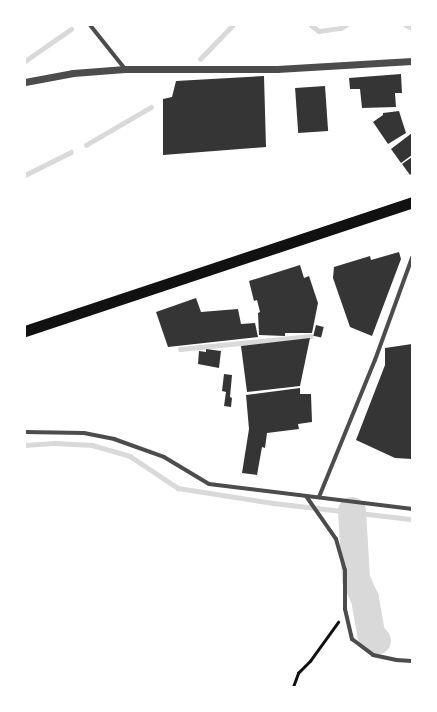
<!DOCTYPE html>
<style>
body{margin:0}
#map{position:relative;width:437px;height:712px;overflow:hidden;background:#fff;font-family:"Alegreya Sans",sans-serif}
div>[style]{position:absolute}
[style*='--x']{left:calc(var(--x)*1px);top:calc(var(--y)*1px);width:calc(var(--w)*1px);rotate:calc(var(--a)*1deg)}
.stream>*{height:4.5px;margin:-2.25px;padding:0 2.25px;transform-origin:2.25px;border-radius:2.25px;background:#d9d9d9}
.river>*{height:28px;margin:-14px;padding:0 14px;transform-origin:14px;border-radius:14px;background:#d9d9d9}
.building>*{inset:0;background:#353535;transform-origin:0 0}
.path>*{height:2.5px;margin:-1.25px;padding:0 1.25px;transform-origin:1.25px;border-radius:1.25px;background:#111}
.minor>*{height:4px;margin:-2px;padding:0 2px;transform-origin:2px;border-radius:2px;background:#4c4c4c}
.tertiary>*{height:7px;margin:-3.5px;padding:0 3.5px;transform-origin:3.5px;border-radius:3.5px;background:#4c4c4c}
.trunk>*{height:11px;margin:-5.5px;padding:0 5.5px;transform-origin:5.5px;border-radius:5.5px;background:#111}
span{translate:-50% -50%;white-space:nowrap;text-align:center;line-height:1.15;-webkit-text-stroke:3.5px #fff;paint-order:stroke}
.frame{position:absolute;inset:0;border:26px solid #fff;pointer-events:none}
</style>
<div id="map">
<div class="stream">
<i style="--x:311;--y:25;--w:10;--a:37"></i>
<i style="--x:319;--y:31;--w:22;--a:-8"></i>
<i style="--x:341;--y:28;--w:6;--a:-31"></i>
<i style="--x:406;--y:25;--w:7;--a:27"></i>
<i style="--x:200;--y:59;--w:47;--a:-45.9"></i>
<i style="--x:25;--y:61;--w:56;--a:-34.8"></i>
<i style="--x:86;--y:145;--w:75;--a:-30.3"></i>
<i style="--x:25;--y:175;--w:51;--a:-26.6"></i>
<i style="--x:180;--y:349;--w:131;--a:-5.7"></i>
<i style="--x:25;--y:445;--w:30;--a:-4"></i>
<i style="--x:55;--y:443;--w:37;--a:3"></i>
<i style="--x:92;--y:445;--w:40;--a:16"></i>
<i style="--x:130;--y:456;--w:58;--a:33.7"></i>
<i style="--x:178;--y:488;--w:96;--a:9"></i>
<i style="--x:273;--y:503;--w:140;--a:6.6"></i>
</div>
<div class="river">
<i style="--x:352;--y:511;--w:68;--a:86.6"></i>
<i style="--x:356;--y:579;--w:22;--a:66"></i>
<i style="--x:365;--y:599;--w:36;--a:80"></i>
<i style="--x:371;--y:634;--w:9;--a:49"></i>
</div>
<div class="building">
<i style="clip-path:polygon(401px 74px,402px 93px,395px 93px,396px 107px,362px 108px,360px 89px,350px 89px,349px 78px)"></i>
<i style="clip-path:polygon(264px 76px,266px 147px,163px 155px,163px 99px,172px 97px,176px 81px)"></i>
<i style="left:325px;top:86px;width:45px;height:30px;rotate:86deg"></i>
<i style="clip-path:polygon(399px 111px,406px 133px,388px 144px,373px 122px,383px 115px,383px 113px)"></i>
<i style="clip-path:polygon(412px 133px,412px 155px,401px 163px,391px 149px)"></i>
<i style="clip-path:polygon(412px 157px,412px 173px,410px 175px,402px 164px)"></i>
<i style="clip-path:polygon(399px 252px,401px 259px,372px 336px,350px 327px,333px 278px,334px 267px,370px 256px,371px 260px)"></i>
<i style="clip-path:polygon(300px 265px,304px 278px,309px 276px,318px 303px,312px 333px,285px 333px,285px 336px,259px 335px,258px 313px,260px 312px,257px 300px,254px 301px,249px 281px)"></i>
<i style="clip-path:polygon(196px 298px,201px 312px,238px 309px,241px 324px,255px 323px,258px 337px,168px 347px,156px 312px)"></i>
<i style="left:316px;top:325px;width:8px;height:11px;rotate:14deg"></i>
<i style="clip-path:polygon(310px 338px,300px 386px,247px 392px,241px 346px)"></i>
<i style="clip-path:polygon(412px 344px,412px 459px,395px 458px,356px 440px,385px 365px,385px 348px)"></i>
<i style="clip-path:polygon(206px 349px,221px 351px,219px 368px,198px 364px,199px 351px,206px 352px)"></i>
<i style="clip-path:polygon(224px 374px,232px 375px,230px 397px,232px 398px,231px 407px,224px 406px,226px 392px,222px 391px)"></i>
<i style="clip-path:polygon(300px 388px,300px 394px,311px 394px,312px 422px,298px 424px,299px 429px,267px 433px,265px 448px,262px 447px,257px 475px,242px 473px,249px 429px,246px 395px)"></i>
</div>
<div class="path">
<i style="--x:293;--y:687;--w:15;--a:-70"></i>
<i style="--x:298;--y:673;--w:17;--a:-45"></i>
<i style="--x:310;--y:661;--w:48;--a:-54.3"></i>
</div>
<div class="minor">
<i style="--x:90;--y:25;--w:56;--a:51.5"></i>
<i style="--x:25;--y:432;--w:59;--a:1"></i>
<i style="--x:84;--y:433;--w:31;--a:11"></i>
<i style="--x:114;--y:439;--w:53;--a:19.8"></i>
<i style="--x:164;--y:457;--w:52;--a:31"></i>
<i style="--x:209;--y:484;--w:205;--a:7"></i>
<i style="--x:306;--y:496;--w:52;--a:55.1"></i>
<i style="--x:336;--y:539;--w:32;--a:74"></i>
<i style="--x:345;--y:570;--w:39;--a:90"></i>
<i style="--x:345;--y:609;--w:31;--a:77"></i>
<i style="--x:352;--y:639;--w:26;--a:37"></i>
<i style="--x:373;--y:655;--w:24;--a:12"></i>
<i style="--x:396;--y:660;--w:16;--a:4"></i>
<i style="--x:319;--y:497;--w:148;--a:-67.8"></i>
<i style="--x:375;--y:360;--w:109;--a:-70.1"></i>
</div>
<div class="tertiary">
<i style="--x:25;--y:82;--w:49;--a:-10.6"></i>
<i style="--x:73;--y:73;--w:52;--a:-4.4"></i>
<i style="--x:125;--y:69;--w:152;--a:0"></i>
<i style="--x:277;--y:69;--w:135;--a:-3.4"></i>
</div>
<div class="trunk">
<i style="--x:25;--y:331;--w:408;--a:-18.4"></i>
</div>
<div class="frame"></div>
</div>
